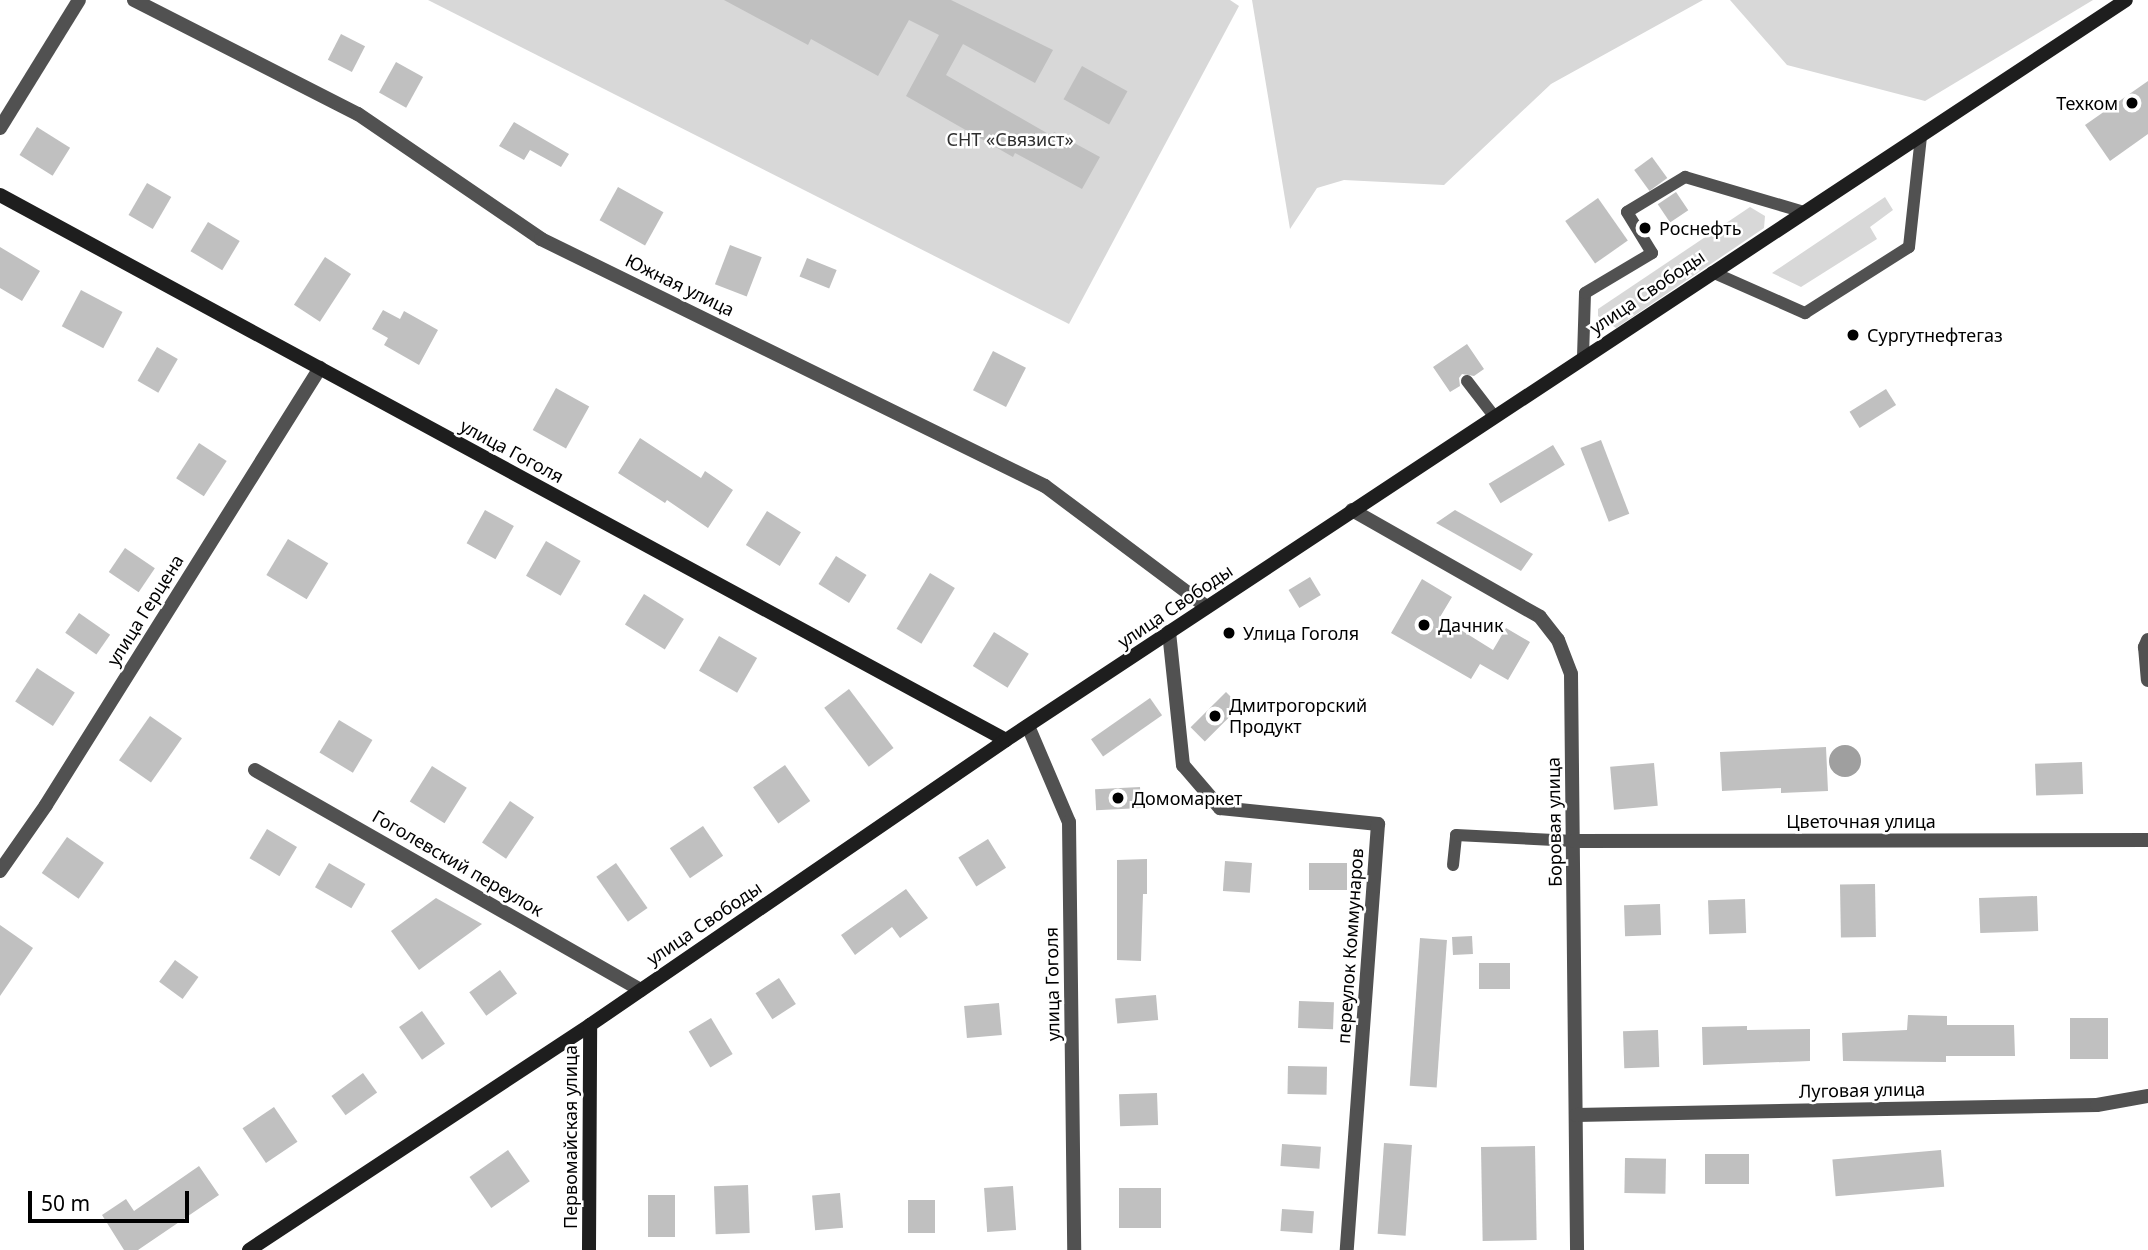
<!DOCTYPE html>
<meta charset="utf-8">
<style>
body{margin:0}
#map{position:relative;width:2148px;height:1250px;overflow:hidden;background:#fff;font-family:"Noto Sans",sans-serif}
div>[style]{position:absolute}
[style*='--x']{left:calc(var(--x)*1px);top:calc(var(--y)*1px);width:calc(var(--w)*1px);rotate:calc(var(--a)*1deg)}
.green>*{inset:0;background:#d8d8d8}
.water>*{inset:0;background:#9f9f9f}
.round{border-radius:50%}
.building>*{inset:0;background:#c0c0c0;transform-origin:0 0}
.lane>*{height:12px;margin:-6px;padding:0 6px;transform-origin:6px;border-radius:6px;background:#515151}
.street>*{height:14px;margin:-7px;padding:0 7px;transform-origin:7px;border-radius:7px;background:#515151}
.secondary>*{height:14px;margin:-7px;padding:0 7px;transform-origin:7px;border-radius:7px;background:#1e1e1e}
.dots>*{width:19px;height:19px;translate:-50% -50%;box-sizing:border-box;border:4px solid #fff;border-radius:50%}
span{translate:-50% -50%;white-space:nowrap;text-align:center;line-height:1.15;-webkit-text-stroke:5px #fff;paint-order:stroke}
.poi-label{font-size:18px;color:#000}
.right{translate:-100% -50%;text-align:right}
.left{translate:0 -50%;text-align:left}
.park-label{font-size:18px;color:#2f2f2f}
.street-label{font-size:18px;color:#000}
.scale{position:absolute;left:28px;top:1191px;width:161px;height:32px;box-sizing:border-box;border:4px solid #000;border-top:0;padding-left:9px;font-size:21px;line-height:24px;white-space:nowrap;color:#000;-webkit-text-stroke:5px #fff;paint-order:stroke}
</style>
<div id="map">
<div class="green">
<i style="clip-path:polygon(428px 0,1230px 0,1239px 6px,1069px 324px)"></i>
<i style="clip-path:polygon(1252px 0,1703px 0,1551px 84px,1444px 185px,1344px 180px,1317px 188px,1290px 229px)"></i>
<i style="clip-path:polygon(1730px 0,2093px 0,1925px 101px,1787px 65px)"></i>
<i style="clip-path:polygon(1885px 197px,1893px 210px,1870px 227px,1877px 239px,1801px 287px,1772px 273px)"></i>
<i style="clip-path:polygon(1750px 207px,1765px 216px,1764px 228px,1616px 328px,1598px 316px,1598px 309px)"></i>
</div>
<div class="water">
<i class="round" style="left:1829px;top:745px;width:32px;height:32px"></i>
</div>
<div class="building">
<i style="clip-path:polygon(724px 0,951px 0,1053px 50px,1035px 83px,963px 44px,946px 75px,1052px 136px,1054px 132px,1100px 157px,1082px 189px,1015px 153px,1013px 157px,906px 96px,939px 35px,909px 20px,878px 76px,811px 39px,808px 45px)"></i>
<i style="left:341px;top:34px;width:27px;height:29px;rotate:27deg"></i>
<i style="left:396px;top:62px;width:31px;height:35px;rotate:29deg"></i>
<i style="left:1082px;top:66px;width:52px;height:38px;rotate:29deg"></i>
<i style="clip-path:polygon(2148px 81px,2148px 134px,2110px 161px,2085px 125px)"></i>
<i style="clip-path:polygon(514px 122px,569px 154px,561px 167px,530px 150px,524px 160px,499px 146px)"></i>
<i style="left:37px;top:127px;width:39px;height:33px;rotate:32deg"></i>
<i style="left:1652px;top:157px;width:26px;height:22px;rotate:54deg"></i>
<i style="left:147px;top:183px;width:28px;height:37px;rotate:30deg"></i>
<i style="left:618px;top:187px;width:52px;height:38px;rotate:29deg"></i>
<i style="left:1676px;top:192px;width:22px;height:22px;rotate:56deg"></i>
<i style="left:1598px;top:198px;width:52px;height:40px;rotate:55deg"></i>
<i style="left:208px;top:222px;width:37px;height:34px;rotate:31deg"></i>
<i style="left:730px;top:245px;width:34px;height:42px;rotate:21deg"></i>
<i style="clip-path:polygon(0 247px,40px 271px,22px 301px,0 288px)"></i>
<i style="left:325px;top:257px;width:31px;height:57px;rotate:33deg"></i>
<i style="left:807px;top:258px;width:32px;height:20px;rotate:22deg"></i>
<i style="left:81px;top:290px;width:47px;height:41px;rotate:28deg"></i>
<i style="clip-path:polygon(383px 310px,400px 319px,404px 311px,438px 330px,419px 365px,384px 345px,388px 338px,372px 329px)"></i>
<i style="clip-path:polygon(1467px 344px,1484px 369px,1474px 376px,1462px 374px,1459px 378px,1460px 386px,1450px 392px,1433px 367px)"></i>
<i style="left:157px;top:347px;width:24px;height:39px;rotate:30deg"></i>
<i style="left:993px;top:351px;width:37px;height:44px;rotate:27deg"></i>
<i style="left:556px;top:388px;width:38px;height:48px;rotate:29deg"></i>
<i style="left:1886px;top:389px;width:19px;height:43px;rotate:58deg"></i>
<i style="clip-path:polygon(640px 438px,701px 478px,705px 471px,733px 490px,708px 528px,667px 500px,665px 503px,618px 473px)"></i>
<i style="left:1601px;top:440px;width:79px;height:22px;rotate:69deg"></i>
<i style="left:199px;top:443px;width:33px;height:42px;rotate:33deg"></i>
<i style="left:1553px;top:445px;width:23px;height:75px;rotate:59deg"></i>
<i style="left:485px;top:510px;width:33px;height:38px;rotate:29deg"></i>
<i style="clip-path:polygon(1455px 510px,1487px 528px,1533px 554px,1521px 571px,1436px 523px)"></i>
<i style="left:767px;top:511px;width:40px;height:40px;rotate:32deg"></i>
<i style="left:288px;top:539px;width:47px;height:42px;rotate:31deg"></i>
<i style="left:546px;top:541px;width:40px;height:40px;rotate:30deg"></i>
<i style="left:125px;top:548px;width:36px;height:29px;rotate:34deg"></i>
<i style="left:836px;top:556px;width:36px;height:33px;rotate:32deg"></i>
<i style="left:930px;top:573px;width:29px;height:65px;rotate:31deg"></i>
<i style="left:1310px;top:577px;width:21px;height:25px;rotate:59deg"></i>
<i style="clip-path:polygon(1422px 579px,1452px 597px,1440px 617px,1493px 650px,1506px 628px,1530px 642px,1508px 680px,1480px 664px,1471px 679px,1391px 633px)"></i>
<i style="left:644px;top:594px;width:47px;height:36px;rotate:32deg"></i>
<i style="left:79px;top:613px;width:38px;height:24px;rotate:35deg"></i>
<i style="left:994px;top:632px;width:41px;height:40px;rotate:32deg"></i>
<i style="left:719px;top:636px;width:44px;height:40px;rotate:30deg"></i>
<i style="left:37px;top:668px;width:45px;height:40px;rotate:33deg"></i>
<i style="left:849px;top:689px;width:74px;height:31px;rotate:53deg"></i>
<i style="left:1226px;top:692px;width:20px;height:50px;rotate:45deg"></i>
<i style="left:1150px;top:698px;width:21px;height:72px;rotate:55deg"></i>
<i style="left:150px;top:716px;width:39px;height:54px;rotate:35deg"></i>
<i style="left:339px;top:720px;width:39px;height:38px;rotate:31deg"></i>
<i style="clip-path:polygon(1826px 747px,1828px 791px,1781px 793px,1781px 788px,1722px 791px,1720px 752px)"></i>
<i style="left:2082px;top:762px;width:32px;height:47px;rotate:88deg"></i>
<i style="left:1654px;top:763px;width:43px;height:44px;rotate:85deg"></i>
<i style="left:785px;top:765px;width:44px;height:39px;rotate:55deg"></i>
<i style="left:432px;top:766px;width:41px;height:42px;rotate:32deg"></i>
<i style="left:1140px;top:787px;width:21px;height:45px;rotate:87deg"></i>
<i style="left:510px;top:801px;width:29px;height:50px;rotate:34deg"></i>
<i style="left:703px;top:826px;width:36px;height:40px;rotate:56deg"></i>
<i style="left:267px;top:829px;width:35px;height:34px;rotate:31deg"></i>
<i style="left:67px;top:837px;width:45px;height:44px;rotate:35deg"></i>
<i style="left:988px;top:839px;width:34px;height:35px;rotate:58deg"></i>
<i style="clip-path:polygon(1147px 859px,1147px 894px,1143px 894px,1141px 961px,1117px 960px,1117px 860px)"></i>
<i style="left:1225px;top:861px;width:27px;height:30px;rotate:4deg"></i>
<i style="left:329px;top:863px;width:42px;height:28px;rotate:30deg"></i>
<i style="left:616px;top:863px;width:55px;height:24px;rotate:55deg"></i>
<i style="left:1309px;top:863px;width:38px;height:27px"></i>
<i style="left:1875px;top:884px;width:53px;height:35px;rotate:89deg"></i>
<i style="clip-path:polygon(906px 889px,928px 918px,900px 938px,892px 927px,855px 955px,841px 935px)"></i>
<i style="left:2037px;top:896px;width:35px;height:58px;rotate:88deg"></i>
<i style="clip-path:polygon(436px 898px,482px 924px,419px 970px,391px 931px)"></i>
<i style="left:1745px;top:899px;width:34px;height:37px;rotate:88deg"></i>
<i style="left:1660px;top:904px;width:31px;height:36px;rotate:88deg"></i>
<i style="clip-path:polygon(0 925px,33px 948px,0 996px)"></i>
<i style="left:1472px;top:936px;width:18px;height:20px;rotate:87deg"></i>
<i style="left:1420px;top:938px;width:27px;height:148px;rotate:4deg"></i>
<i style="left:175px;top:960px;width:29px;height:27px;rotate:36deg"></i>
<i style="left:1479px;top:963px;width:31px;height:26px"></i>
<i style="left:500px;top:970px;width:29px;height:38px;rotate:54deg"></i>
<i style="left:779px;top:978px;width:31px;height:28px;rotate:57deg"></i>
<i style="left:1156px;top:995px;width:25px;height:41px;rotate:85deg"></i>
<i style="left:1299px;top:1001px;width:35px;height:27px;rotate:2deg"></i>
<i style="left:999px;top:1003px;width:32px;height:35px;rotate:85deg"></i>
<i style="left:422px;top:1011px;width:40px;height:28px;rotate:55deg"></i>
<i style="clip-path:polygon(1908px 1015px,1947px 1016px,1947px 1025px,2014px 1025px,2015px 1056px,1946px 1056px,1946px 1062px,1843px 1061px,1842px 1033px,1907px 1030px)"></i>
<i style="left:711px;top:1018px;width:42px;height:26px;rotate:59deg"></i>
<i style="left:2070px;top:1018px;width:38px;height:41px"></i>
<i style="clip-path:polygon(1747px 1026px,1747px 1030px,1810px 1029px,1810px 1061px,1703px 1065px,1702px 1027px)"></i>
<i style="left:1658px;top:1030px;width:37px;height:35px;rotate:88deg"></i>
<i style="left:1288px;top:1066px;width:39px;height:28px;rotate:1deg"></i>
<i style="left:363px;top:1073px;width:24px;height:39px;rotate:54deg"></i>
<i style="left:1157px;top:1093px;width:32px;height:38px;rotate:88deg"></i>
<i style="left:274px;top:1107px;width:42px;height:38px;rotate:56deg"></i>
<i style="left:1384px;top:1143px;width:28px;height:91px;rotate:4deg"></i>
<i style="left:1282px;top:1144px;width:39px;height:22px;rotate:4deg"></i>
<i style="left:1535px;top:1146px;width:94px;height:54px;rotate:89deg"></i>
<i style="left:508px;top:1150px;width:38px;height:47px;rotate:55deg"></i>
<i style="left:1941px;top:1150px;width:37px;height:109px;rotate:85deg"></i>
<i style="left:1705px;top:1154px;width:44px;height:30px"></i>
<i style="left:1625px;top:1158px;width:41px;height:35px;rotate:1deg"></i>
<i style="clip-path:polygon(199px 1166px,219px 1195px,138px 1250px,124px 1250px,102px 1215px,126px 1199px,134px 1211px)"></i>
<i style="left:748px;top:1185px;width:48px;height:34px;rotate:88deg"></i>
<i style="left:1013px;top:1186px;width:44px;height:29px;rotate:86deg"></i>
<i style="left:1119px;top:1188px;width:42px;height:40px"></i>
<i style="left:840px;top:1193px;width:35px;height:28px;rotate:85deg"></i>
<i style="left:648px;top:1195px;width:27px;height:42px"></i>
<i style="left:908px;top:1200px;width:27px;height:33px"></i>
<i style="left:1282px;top:1209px;width:32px;height:22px;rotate:4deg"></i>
</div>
<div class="lane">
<i style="--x:1712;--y:272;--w:102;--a:23.8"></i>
<i style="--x:1805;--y:313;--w:123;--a:-32.4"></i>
<i style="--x:1909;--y:247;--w:112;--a:-83.8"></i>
<i style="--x:1583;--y:357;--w:64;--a:-88.2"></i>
<i style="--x:1585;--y:293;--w:78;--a:-30.8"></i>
<i style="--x:1652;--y:253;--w:48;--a:-121.4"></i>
<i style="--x:1627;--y:212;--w:68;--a:-31.1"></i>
<i style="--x:1685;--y:177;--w:124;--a:16.4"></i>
<i style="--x:1467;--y:381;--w:44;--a:52.4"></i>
<i style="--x:1453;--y:865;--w:30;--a:-84"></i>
<i style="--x:1456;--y:835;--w:118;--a:2.9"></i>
</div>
<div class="street">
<i style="--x:134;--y:0;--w:251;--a:27"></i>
<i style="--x:358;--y:114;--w:222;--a:34.3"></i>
<i style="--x:541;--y:239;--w:561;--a:26.11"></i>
<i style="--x:1045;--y:486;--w:202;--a:36.8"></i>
<i style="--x:0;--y:128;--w:150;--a:-58.3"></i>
<i style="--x:1352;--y:510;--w:216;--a:29.6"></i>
<i style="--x:1540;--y:617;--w:29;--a:52"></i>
<i style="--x:1558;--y:640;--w:36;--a:69"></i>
<i style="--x:1571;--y:674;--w:576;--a:89.4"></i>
<i style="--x:1169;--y:632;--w:134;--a:84"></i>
<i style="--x:1183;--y:765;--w:57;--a:49.3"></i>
<i style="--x:1220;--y:808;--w:159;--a:5.8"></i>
<i style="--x:1378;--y:824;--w:427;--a:94.2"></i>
<i style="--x:2148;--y:640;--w:8;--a:113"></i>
<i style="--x:2145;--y:647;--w:33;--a:85"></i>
<i style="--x:1028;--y:726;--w:104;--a:66.9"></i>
<i style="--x:1069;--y:822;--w:428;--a:89.3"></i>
<i style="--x:255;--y:770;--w:444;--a:29.7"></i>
<i style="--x:1574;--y:841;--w:574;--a:-0.1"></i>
<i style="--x:0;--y:871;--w:80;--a:-55.1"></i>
<i style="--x:46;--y:805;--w:516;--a:-57.91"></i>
<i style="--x:1576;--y:1115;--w:521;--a:-1.1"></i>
<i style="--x:2097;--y:1105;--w:52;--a:-10"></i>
</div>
<div class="secondary">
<i style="--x:0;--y:195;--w:1144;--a:28.45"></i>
<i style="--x:249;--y:1250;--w:409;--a:-33.4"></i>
<i style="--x:590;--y:1025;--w:504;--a:-34.41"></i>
<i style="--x:1006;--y:740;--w:1342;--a:-33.45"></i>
<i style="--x:589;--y:1250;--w:225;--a:-89.7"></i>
</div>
<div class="dots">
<i style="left:2132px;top:103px;background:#000"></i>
<i style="left:1645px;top:228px;background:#000"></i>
<i style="left:1853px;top:335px;background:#000"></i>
<i style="left:1424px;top:625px;background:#000"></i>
<i style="left:1229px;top:633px;background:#000"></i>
<i style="left:1215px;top:716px;background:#000"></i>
<i style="left:1118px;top:798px;background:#000"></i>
</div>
<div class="poi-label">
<span class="right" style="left:2118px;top:103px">Техком</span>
<span class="left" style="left:1659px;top:228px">Роснефть</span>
<span class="left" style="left:1867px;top:335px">Сургутнефтегаз</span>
<span class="left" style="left:1438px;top:625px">Дачник</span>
<span class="left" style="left:1243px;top:633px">Улица Гоголя</span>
<span class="left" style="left:1229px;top:716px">Дмитрогорский<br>Продукт</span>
<span class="left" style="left:1132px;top:798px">Домомаркет</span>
</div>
<div class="park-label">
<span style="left:1010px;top:139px">СНТ «Связист»</span>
</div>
<div class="street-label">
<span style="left:680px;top:285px;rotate:26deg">Южная улица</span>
<span style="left:1647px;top:292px;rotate:-34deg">улица Свободы</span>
<span style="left:512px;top:451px;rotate:28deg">улица Гоголя</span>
<span style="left:1175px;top:606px;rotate:-34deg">улица Свободы</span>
<span style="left:145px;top:610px;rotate:-58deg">улица Герцена</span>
<span style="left:1861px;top:821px">Цветочная улица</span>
<span style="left:1554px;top:822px;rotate:-91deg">Боровая улица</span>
<span style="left:458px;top:863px;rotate:30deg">Гоголевский переулок</span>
<span style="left:704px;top:923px;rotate:-34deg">улица Свободы</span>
<span style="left:1350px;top:946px;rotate:-86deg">переулок Коммунаров</span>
<span style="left:1052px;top:984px;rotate:-91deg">улица Гоголя</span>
<span style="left:1862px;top:1090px;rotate:-1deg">Луговая улица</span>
<span style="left:570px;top:1137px;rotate:-90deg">Первомайская улица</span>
</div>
<div class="scale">50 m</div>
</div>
